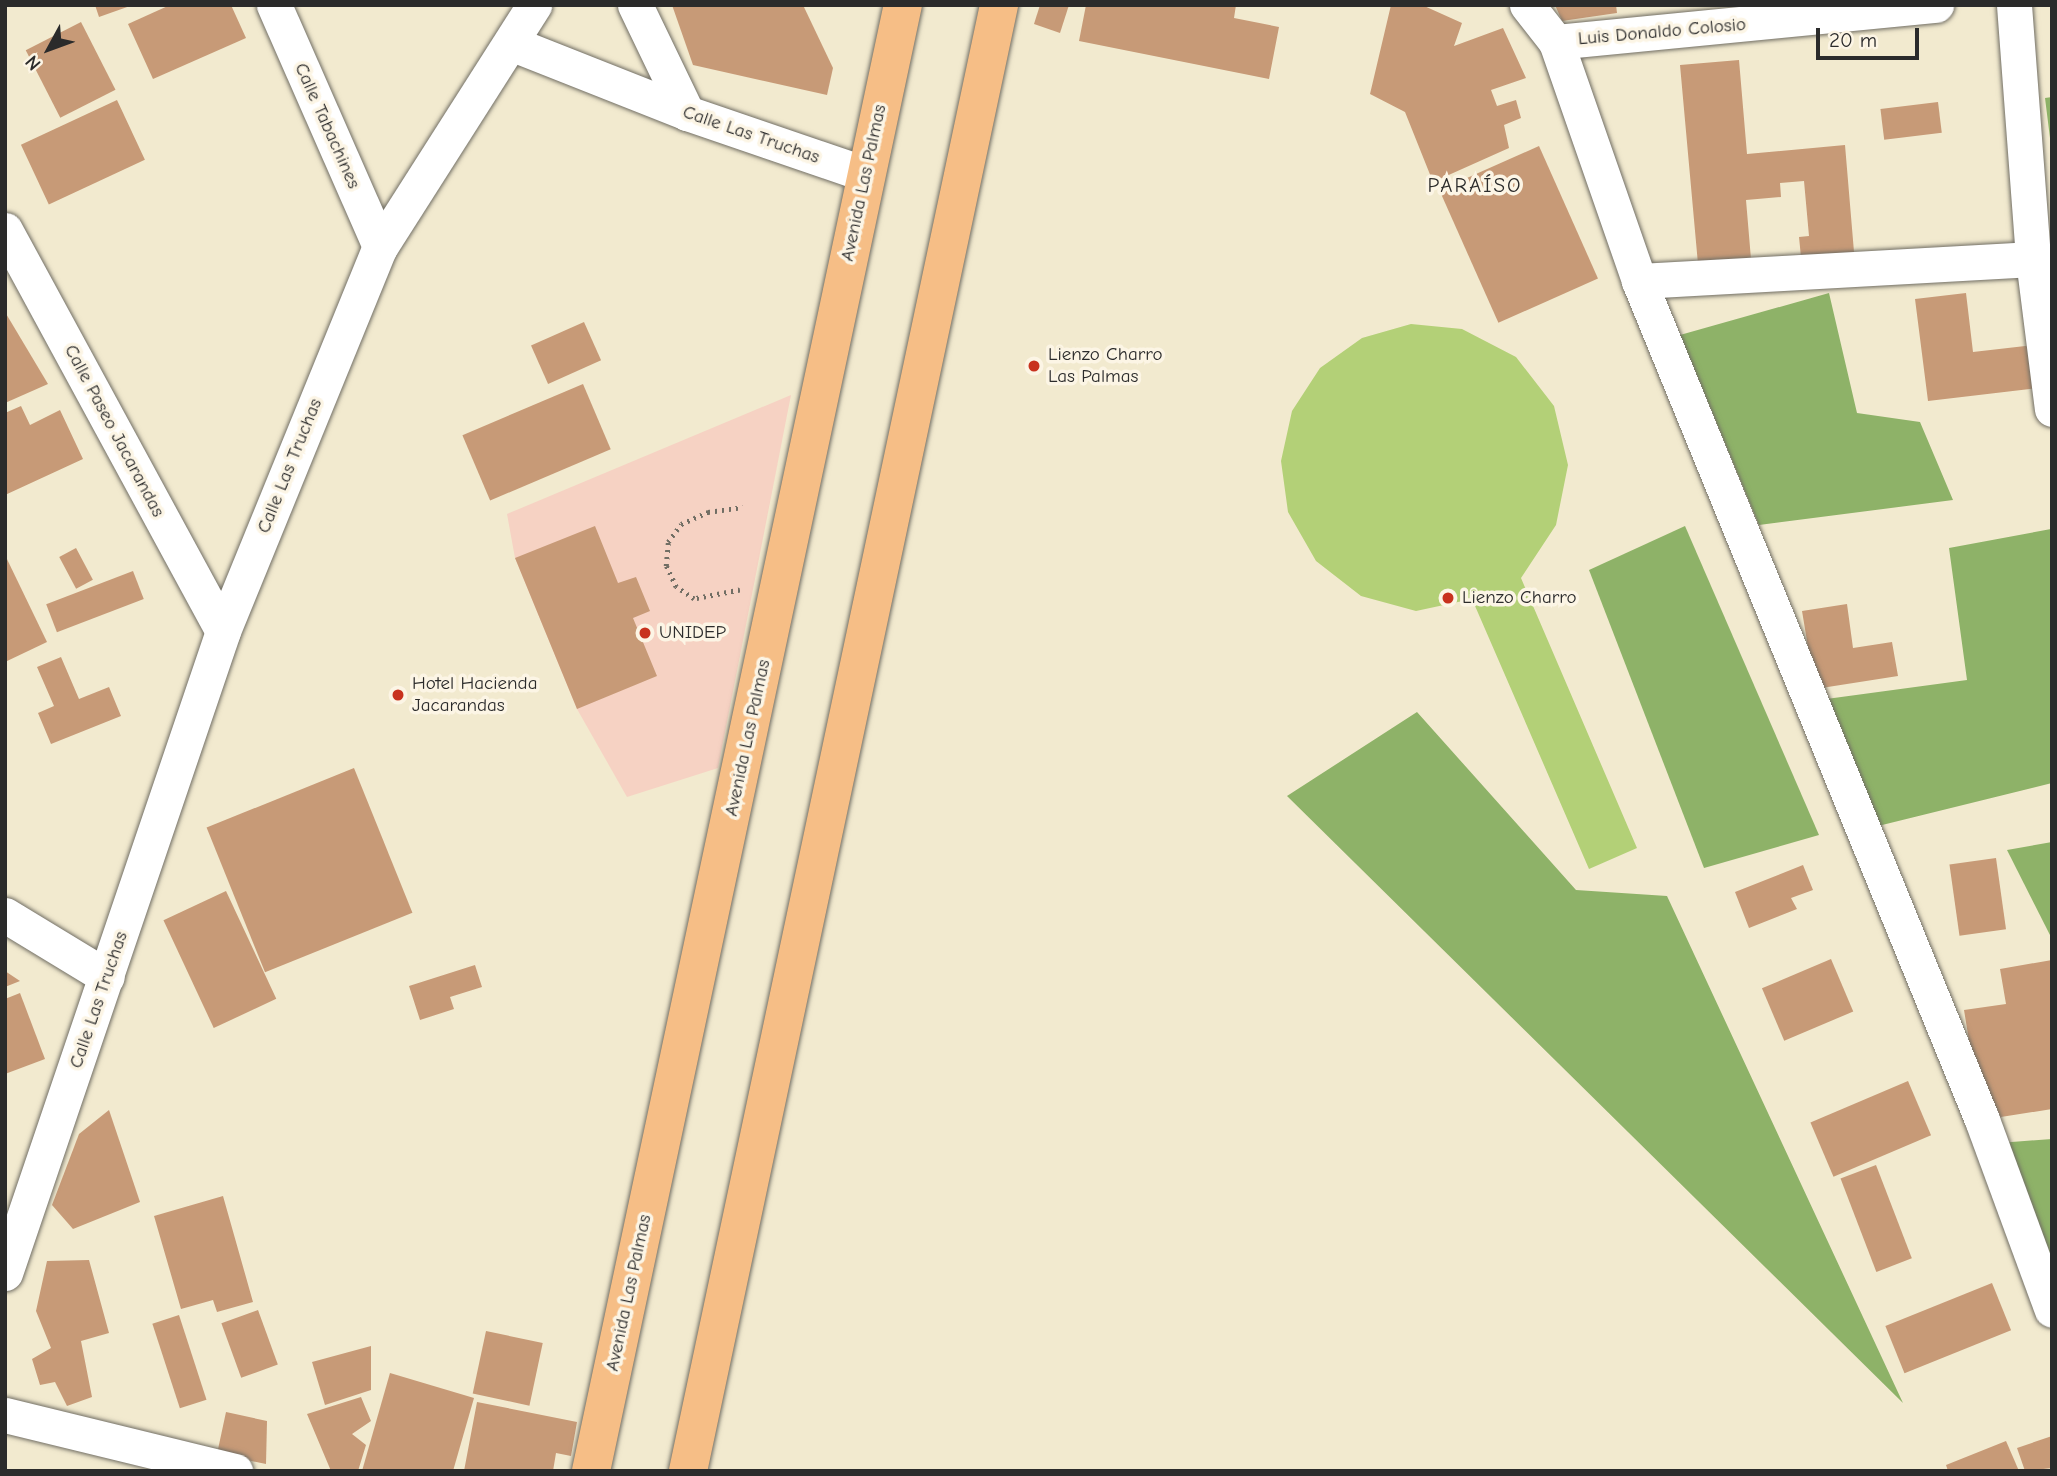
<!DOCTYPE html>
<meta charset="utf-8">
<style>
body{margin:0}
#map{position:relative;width:2057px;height:1476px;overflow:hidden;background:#f2eacf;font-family:"Comic Neue",sans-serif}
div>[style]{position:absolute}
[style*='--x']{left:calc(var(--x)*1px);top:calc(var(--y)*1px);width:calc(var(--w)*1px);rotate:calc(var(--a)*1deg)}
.built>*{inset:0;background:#f6d2c3}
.green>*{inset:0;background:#b3d077}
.forest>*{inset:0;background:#8eb268}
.building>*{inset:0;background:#c79a77;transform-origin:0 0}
.path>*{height:4.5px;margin-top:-2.25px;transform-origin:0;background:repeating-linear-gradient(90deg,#716e64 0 2px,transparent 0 7px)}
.roads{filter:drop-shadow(0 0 2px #716e64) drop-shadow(0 0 2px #716e64)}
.minor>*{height:35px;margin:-17.5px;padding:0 17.5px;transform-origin:17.5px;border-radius:17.5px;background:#fff}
.major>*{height:38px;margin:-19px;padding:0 19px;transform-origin:19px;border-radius:19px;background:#f6be86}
.dots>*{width:19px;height:19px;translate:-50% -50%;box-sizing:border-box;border:4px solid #fcf5e5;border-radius:50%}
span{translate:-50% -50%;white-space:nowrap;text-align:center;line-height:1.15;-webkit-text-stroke:7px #fcf5e5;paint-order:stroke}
.street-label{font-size:19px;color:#2b2b2b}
.poi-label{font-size:19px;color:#2b2b2b}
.left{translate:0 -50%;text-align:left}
.neighbourhood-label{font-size:21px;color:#2b2b2b;letter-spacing:2px}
.frame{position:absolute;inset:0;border:7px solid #2b2b2b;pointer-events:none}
.north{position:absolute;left:14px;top:14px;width:70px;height:70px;-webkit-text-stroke:5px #fcf5e5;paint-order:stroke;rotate:229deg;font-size:19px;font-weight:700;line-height:28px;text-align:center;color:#2b2b2b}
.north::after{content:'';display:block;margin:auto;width:24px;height:32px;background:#2b2b2b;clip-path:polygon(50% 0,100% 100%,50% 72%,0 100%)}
.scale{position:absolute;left:1816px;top:28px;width:103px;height:32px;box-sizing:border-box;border:4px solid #2b2b2b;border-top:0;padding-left:9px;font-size:21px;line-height:24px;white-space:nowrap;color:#2b2b2b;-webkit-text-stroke:5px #fcf5e5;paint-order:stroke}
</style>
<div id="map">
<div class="built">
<i style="clip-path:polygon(791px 395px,718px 768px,627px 797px,577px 709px,515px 558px,507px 514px)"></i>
</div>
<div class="green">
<i style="clip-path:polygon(1411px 324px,1462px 329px,1516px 357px,1554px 406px,1568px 465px,1556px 525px,1521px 578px,1637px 848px,1589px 869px,1472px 599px,1416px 611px,1361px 596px,1316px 561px,1288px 512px,1281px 461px,1292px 411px,1320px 368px,1362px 338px)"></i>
</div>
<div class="forest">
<i style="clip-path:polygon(2052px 97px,2052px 154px,2045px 98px)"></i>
<i style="clip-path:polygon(1829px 293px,1857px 413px,1920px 422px,1953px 500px,1759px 525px,1680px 335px)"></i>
<i style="clip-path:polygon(1685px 526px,1819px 835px,1704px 868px,1589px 570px)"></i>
<i style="clip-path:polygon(2051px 529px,2052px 783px,1874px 827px,1819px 700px,1967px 680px,1949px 548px)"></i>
<i style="clip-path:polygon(1417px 712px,1576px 890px,1667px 896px,1903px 1403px,1287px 796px)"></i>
<i style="clip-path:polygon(2052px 842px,2052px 939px,2007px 850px)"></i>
<i style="clip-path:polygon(2052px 1139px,2052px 1266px,1999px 1143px)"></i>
</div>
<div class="building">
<i style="clip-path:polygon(95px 5px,130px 5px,130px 6px,99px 17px)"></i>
<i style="clip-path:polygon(170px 5px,231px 5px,246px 38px,153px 79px,128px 24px)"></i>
<i style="clip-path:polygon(672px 5px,803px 5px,833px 68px,827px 95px,693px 65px)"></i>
<i style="clip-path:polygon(1040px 5px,1069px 5px,1060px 33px,1034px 24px)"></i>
<i style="clip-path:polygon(1086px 5px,1236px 5px,1234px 18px,1279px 27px,1269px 79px,1079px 41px)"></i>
<i style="clip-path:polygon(1391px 5px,1422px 5px,1462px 23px,1454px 46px,1503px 28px,1526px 78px,1491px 90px,1497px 106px,1516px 100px,1521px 118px,1504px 125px,1509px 148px,1433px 182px,1405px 112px,1370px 94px)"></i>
<i style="clip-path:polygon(1555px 5px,1616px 5px,1617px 13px,1562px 21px)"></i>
<i style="left:81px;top:22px;width:76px;height:62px;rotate:63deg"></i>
<i style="clip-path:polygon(1739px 60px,1747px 154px,1845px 145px,1854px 252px,1801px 257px,1799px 237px,1809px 236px,1804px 181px,1780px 183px,1781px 197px,1746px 200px,1751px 259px,1698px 264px,1680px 65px)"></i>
<i style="left:117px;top:100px;width:66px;height:106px;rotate:65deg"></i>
<i style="left:1938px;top:102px;width:31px;height:58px;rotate:83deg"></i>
<i style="left:1539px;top:146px;width:145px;height:109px;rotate:66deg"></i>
<i style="clip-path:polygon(1966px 293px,1973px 352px,2034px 345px,2039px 388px,1928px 401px,1915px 299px)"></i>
<i style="clip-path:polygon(5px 312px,48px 384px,5px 403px)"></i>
<i style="left:584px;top:322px;width:42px;height:58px;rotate:66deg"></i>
<i style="left:583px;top:384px;width:71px;height:131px;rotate:67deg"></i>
<i style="clip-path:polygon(21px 406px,30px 425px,60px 410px,83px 459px,5px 495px,5px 413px)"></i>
<i style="clip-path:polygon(595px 526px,618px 583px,636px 577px,650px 611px,633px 618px,657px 676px,577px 709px,515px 558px)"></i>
<i style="left:76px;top:548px;width:36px;height:19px;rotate:62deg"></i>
<i style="clip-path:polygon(5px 555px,47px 642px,5px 662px)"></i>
<i style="left:133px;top:571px;width:30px;height:93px;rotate:69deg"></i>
<i style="clip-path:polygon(1847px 604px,1853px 648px,1892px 642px,1898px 676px,1815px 689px,1802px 611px)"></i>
<i style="clip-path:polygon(61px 657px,79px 699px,109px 687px,121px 716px,51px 744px,38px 713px,54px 706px,37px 667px)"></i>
<i style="left:354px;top:768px;width:156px;height:159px;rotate:68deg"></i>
<i style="left:1996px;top:858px;width:72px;height:47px;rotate:82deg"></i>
<i style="clip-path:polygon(1803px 865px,1813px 890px,1791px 898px,1797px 909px,1749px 928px,1735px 892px)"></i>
<i style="left:226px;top:891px;width:119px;height:69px;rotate:65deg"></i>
<i style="left:1831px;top:959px;width:57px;height:75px;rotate:67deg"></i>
<i style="clip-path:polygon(2052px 960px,2052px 1109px,1982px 1120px,1964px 1010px,2006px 1004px,2000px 969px)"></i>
<i style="clip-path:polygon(475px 965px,482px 987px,450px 997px,454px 1009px,420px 1020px,409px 986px)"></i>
<i style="clip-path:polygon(5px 971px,20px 981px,5px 987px)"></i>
<i style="clip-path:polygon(20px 993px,45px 1059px,5px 1074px,5px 999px)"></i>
<i style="left:1908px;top:1081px;width:59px;height:106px;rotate:67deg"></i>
<i style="clip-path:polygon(109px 1110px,140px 1202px,73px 1229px,52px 1205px,79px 1134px)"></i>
<i style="left:1876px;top:1165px;width:100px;height:38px;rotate:69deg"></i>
<i style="clip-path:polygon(223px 1196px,253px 1302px,217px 1312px,213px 1300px,181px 1309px,154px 1216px)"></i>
<i style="clip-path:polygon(89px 1260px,109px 1333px,81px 1341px,92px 1397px,67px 1406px,55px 1382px,40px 1385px,32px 1359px,51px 1348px,36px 1311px,47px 1261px)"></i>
<i style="left:1992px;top:1283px;width:51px;height:115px;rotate:68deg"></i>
<i style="left:258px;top:1310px;width:58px;height:39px;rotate:70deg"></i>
<i style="left:179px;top:1315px;width:89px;height:28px;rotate:72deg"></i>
<i style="left:486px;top:1331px;width:58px;height:64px;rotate:12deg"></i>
<i style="clip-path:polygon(371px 1346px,371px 1390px,325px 1405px,312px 1362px)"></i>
<i style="clip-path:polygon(390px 1373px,474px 1398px,453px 1471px,362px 1471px)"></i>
<i style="clip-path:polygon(361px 1397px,371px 1421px,352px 1434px,366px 1445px,358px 1471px,331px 1471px,307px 1414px)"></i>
<i style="clip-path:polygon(477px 1402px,577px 1422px,571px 1456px,556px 1453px,553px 1471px,464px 1471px)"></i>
<i style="clip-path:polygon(226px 1412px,267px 1421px,266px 1464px,217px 1454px)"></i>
<i style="clip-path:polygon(2052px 1436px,2052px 1468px,2025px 1471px,2017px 1448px)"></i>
<i style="clip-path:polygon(2006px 1441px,2019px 1471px,1948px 1471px,1946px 1465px)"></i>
</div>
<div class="path">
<i style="--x:740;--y:590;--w:47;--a:168.9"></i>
<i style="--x:694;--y:599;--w:22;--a:-146"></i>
<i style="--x:676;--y:587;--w:23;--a:-115"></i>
<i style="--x:666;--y:566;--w:24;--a:-85"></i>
<i style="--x:668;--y:542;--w:22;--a:-54"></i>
<i style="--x:681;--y:524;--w:30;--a:-24"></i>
<i style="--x:708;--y:512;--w:35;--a:-8"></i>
</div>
<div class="roads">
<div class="minor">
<i style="--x:274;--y:5;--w:264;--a:66.3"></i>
<i style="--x:635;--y:5;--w:120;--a:64.3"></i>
<i style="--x:1527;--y:5;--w:47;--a:51.9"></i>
<i style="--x:1556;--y:42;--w:253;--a:70.8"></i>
<i style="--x:1639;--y:281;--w:906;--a:67.76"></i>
<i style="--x:1982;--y:1120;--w:202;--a:69.8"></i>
<i style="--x:2014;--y:5;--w:255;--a:85.7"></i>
<i style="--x:2033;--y:259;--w:151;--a:82.8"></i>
<i style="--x:1556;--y:42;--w:382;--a:-5.6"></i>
<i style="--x:513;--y:44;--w:187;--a:21.6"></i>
<i style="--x:687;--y:113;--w:188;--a:18.9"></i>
<i style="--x:5;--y:230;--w:456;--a:61.5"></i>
<i style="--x:1639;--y:281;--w:395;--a:-3.2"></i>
<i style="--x:5;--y:915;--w:119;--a:31.3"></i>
<i style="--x:5;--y:1273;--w:678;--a:-71.24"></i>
<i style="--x:223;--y:631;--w:415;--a:-67.8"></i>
<i style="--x:380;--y:247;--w:287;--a:-57.5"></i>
<i style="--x:5;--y:1415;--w:237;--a:13.7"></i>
</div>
<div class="major">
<i style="--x:591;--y:1471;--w:1499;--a:-77.99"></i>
<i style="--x:688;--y:1471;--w:1499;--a:-78.02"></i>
</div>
</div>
<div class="dots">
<i style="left:1034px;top:366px;background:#c8321e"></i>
<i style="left:1448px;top:598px;background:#c8321e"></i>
<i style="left:645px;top:633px;background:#c8321e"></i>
<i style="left:398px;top:695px;background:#c8321e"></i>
</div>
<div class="street-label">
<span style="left:1662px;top:32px;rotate:-5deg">Luis Donaldo Colosio</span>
<span style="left:327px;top:126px;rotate:66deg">Calle Tabachines</span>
<span style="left:751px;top:135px;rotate:19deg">Calle Las Truchas</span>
<span style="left:864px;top:183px;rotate:-78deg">Avenida Las Palmas</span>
<span style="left:114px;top:431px;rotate:62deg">Calle Paseo Jacarandas</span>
<span style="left:290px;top:466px;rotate:-68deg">Calle Las Truchas</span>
<span style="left:748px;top:738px;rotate:-78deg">Avenida Las Palmas</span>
<span style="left:99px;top:1000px;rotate:-71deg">Calle Las Truchas</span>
<span style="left:629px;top:1293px;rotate:-78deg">Avenida Las Palmas</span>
</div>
<div class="poi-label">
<span class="left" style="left:1048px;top:366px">Lienzo Charro<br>Las Palmas</span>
<span class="left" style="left:1462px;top:598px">Lienzo Charro</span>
<span class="left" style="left:659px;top:633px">UNIDEP</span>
<span class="left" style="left:412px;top:695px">Hotel Hacienda<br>Jacarandas</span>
</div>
<div class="neighbourhood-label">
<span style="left:1475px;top:185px">PARAÍSO</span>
</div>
<div class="frame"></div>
<div class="north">N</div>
<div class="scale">20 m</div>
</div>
